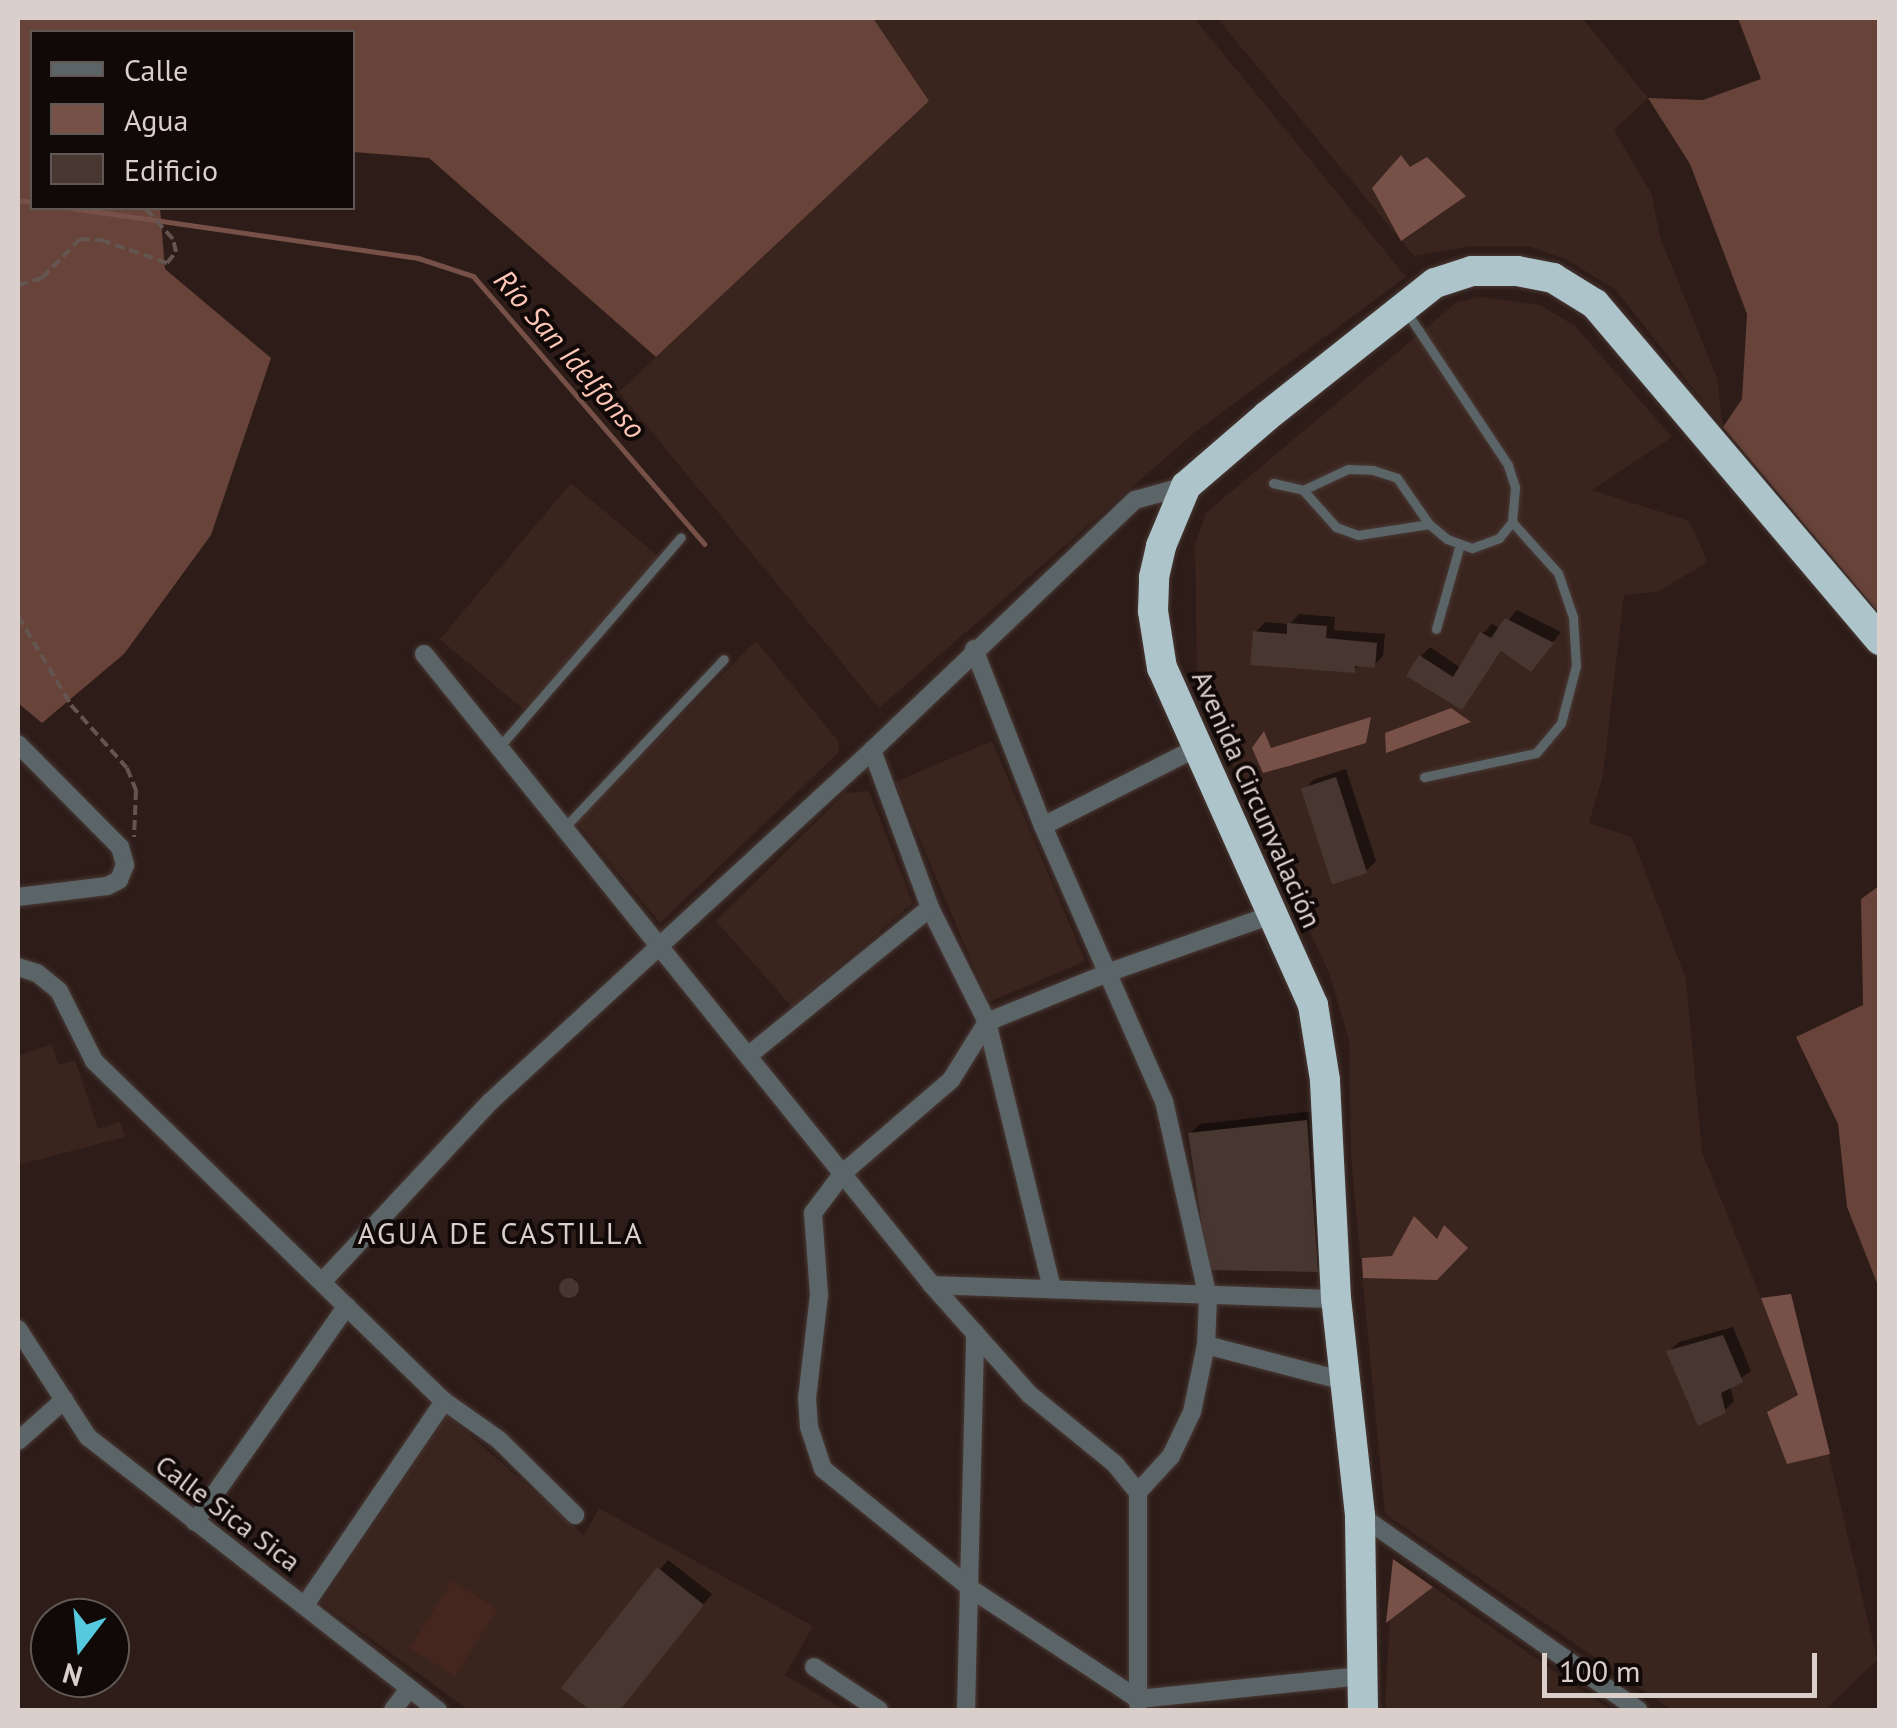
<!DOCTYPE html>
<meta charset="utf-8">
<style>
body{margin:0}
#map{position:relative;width:1897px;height:1728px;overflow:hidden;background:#2d1c18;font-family:"PT Sans",sans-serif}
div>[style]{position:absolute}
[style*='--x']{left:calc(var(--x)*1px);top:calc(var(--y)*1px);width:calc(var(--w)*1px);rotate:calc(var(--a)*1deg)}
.built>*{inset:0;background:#3a241e;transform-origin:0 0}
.green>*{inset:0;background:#45261f;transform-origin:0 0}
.forest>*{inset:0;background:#684339}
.water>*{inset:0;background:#775147}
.shadow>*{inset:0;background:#0007}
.stream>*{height:5px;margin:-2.5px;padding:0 2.5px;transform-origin:2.5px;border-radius:2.5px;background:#775147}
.building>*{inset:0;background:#483631;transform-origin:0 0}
.round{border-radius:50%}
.path>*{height:4px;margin-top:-2px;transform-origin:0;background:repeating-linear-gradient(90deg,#645551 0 10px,transparent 0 15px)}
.roads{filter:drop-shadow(0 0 2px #493935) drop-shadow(0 0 2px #493935)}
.lane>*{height:9px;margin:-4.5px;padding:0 4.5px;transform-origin:4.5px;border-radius:4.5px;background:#5b6567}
.street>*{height:18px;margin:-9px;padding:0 9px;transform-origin:9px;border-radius:9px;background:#5b6567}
.highway>*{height:30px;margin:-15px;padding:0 15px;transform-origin:15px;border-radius:15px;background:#adc5ca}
span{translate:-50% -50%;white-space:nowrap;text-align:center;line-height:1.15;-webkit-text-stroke:8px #100907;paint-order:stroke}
.street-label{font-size:28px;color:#dbcfcc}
.water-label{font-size:30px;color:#fec6b7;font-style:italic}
.neighbourhood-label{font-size:30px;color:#dbcfcc;letter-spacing:2.5px}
.frame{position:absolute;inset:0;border:20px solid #dbcfcc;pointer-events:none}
.legend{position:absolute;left:30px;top:30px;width:325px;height:180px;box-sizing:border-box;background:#100907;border:2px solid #615856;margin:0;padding:12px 18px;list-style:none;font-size:30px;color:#dbcfcc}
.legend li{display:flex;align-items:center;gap:20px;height:50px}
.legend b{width:50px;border:2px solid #615856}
.north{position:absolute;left:30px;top:1598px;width:100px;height:100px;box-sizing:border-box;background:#100907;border:2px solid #615856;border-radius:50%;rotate:196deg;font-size:28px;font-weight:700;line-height:40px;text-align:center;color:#dbcfcc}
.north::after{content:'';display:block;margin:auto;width:35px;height:45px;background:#55cade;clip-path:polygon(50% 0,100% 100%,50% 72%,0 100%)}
.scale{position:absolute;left:1542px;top:1653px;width:275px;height:45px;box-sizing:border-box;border:5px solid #dbcfcc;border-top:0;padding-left:12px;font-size:30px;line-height:35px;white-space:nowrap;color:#dbcfcc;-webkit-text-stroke:8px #100907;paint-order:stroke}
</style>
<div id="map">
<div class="built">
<i style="clip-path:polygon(873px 18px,1194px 18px,1406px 277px,1195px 432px,879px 708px,619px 392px,929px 101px)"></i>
<i style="clip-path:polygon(1217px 18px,1582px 18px,1648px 98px,1614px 130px,1652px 195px,1660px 237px,1717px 378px,1723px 427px,1616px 290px,1567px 260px,1528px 246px,1472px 246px,1414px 256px)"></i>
<i style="clip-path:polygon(1481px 297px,1540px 305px,1575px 326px,1672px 437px,1592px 490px,1689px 521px,1708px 562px,1657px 592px,1624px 595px,1603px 775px,1589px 823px,1632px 837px,1686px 979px,1702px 1152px,1761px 1298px,1791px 1294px,1877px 1660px,1825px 1710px,1672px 1710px,1385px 1514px,1351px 1158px,1349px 1041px,1330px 975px,1219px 735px,1197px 670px,1195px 545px,1206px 513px,1457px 302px)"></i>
<i style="left:571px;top:483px;width:116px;height:204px;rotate:40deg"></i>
<i style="clip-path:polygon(756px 641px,839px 742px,838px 753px,660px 923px,575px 821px)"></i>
<i style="left:992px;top:741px;width:239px;height:105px;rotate:67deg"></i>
<i style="clip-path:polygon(869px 791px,913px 903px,792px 1007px,716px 921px,845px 793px)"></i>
<i style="clip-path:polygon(51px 1044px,59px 1065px,75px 1060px,98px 1129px,120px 1122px,125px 1137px,18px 1165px,18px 1056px)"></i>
<i style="clip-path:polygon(447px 1415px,584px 1535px,599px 1508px,813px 1626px,785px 1675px,844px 1710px,469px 1710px,321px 1603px)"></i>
<i style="clip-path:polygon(1393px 1559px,1611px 1710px,1385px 1710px)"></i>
</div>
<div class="green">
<i style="left:452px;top:1581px;width:53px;height:79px;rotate:32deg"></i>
</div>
<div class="forest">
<i style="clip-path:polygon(18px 18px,873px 18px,929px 101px,656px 357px,429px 158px,353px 152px,352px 32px,32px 32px,32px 208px,160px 208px,165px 269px,271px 358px,211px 535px,124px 654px,42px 723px,18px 703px)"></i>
<i style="clip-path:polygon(1738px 18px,1879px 18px,1879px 613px,1723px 427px,1742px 399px,1747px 314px,1690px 164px,1648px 98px,1703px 100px,1761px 79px)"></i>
<i style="clip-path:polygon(1879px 886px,1879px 1288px,1847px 1207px,1838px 1124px,1796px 1037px,1863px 1005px,1861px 899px)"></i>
</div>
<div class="water">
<i style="clip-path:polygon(1401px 155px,1410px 167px,1427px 157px,1466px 196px,1401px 241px,1372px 188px)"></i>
<i style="clip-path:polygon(1451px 708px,1471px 722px,1386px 753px,1385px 733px)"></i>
<i style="clip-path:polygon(1371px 717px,1366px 743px,1289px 766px,1263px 773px,1252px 748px,1264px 731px,1271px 748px)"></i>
<i style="clip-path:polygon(1414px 1216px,1437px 1239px,1444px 1225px,1468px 1248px,1437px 1280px,1363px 1278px,1362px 1258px,1392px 1256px)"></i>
<i style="clip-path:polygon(1791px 1294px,1830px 1454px,1787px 1464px,1767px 1412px,1798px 1395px,1761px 1298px)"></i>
<i style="clip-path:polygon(1393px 1559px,1433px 1587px,1386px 1623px)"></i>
</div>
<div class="shadow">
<i style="clip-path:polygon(1517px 610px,1561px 632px,1540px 659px,1503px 649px,1462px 707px,1421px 656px,1430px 647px,1461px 668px,1482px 634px,1492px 624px,1501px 629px)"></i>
<i style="clip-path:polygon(1299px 614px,1335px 617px,1334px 630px,1385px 634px,1383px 656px,1374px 665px,1360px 664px,1354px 670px,1256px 632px,1265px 622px,1290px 624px)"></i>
<i style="clip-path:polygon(1346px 769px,1376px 861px,1366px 871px,1304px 790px,1313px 780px)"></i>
<i style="clip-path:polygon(1315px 1111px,1327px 1259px,1317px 1269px,1191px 1133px,1200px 1124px)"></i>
<i style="clip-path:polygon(576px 1279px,578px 1290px,565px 1294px,562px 1285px)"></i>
<i style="clip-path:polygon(1733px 1327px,1751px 1371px,1730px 1386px,1734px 1401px,1724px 1411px,1669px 1351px,1679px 1342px)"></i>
<i style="clip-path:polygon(668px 1560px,712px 1594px,619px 1710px,594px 1710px,564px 1687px)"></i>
</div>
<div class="stream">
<i style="--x:18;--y:200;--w:14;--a:8"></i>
<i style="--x:71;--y:208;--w:351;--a:8.2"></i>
<i style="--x:418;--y:258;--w:58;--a:18.1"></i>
<i style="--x:473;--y:276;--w:354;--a:49.2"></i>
</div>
<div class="building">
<i style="clip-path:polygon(1505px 618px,1554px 643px,1531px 672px,1501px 651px,1462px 710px,1406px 676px,1419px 655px,1453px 677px,1480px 632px,1491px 638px)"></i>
<i style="clip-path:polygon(1287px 623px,1327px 626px,1326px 638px,1377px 643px,1375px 668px,1355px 666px,1355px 673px,1250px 665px,1253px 631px,1287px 634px)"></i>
<i style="left:1336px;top:777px;width:101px;height:37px;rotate:72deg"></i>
<i style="clip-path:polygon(1307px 1120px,1318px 1272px,1209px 1270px,1188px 1133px)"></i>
<i class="round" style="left:559px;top:1278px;width:20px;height:20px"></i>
<i style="clip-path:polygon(1723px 1335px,1743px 1382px,1721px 1393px,1726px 1413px,1698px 1426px,1666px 1351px)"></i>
<i style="clip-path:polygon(657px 1567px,704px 1605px,620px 1710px,590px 1710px,561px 1688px)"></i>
</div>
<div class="path">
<i style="--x:18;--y:285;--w:25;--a:-16"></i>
<i style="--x:42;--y:278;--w:54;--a:-45.7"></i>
<i style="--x:80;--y:239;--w:21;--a:3"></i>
<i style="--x:101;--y:240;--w:70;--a:19.2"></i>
<i style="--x:167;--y:263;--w:14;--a:-51"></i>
<i style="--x:176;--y:252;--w:13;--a:-103"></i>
<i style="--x:173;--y:239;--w:42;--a:-132.1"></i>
<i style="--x:18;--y:616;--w:104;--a:59.2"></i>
<i style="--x:71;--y:705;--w:84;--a:48.4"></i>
<i style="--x:127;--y:768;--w:24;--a:68"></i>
<i style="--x:136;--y:790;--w:47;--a:92.4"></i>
</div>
<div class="roads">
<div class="lane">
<i style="--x:1273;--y:483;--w:31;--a:13"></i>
<i style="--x:1303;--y:490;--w:50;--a:-25"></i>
<i style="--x:1348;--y:469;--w:25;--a:2"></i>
<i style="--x:1373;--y:470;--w:25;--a:18"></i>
<i style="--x:1397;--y:478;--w:56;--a:55.2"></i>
<i style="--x:1429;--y:524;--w:23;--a:40"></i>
<i style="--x:1447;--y:539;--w:27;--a:20"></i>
<i style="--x:1472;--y:548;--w:29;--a:-20"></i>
<i style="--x:1499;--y:538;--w:21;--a:-51"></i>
<i style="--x:1512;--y:522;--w:35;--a:-85"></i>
<i style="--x:1515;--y:487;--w:23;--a:-108"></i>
<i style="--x:1508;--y:465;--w:186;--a:-123.6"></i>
<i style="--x:1303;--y:490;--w:50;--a:48.3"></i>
<i style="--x:1336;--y:527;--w:23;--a:20"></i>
<i style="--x:1358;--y:535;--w:72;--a:-8.8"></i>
<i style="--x:1436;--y:629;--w:88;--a:-74.2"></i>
<i style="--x:500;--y:746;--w:276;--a:-49.1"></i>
<i style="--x:1424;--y:777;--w:115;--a:-12.1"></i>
<i style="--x:1536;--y:753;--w:39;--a:-50"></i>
<i style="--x:1561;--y:723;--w:59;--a:-75.3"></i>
<i style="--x:1576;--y:666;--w:49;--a:-93.5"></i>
<i style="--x:1573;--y:617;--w:46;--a:-108.8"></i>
<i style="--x:1558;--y:573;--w:69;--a:-132"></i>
<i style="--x:565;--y:827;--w:231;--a:-46.6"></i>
</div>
<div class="street">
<i style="--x:974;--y:649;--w:190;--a:68.7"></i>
<i style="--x:1043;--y:826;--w:300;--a:66.3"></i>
<i style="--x:1164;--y:1101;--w:202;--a:77.4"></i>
<i style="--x:1208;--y:1298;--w:47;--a:92.4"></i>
<i style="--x:1206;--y:1345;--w:68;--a:101.8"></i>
<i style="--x:1192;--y:1412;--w:49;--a:115.5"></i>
<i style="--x:1171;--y:1456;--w:49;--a:132.5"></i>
<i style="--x:424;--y:654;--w:810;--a:51.16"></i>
<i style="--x:932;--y:1285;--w:146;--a:48.3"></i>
<i style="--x:1029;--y:1394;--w:111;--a:39.1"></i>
<i style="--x:1115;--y:1464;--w:36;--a:51"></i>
<i style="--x:1138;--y:1492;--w:212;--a:90"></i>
<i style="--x:18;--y:744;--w:145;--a:45.3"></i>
<i style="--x:120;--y:847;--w:19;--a:74"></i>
<i style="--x:125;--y:865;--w:16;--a:112"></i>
<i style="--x:119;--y:880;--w:13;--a:153"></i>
<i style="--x:107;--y:886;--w:90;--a:173"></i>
<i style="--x:872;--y:750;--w:168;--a:69.8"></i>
<i style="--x:930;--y:908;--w:127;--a:63.4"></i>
<i style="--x:987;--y:1022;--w:275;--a:76.3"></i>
<i style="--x:1043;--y:826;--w:172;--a:-27"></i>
<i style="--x:1274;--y:914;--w:174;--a:160.5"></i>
<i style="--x:1110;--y:972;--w:133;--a:157.9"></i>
<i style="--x:987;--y:1022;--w:68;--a:121.8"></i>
<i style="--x:951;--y:1080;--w:143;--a:139.3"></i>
<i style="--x:843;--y:1173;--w:50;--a:126.9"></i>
<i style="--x:813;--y:1213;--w:82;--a:85.8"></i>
<i style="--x:819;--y:1295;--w:104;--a:96.6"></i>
<i style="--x:807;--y:1398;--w:29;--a:86"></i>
<i style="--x:809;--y:1427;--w:44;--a:71.6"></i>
<i style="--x:823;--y:1469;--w:191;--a:39"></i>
<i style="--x:971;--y:1589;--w:200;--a:33.4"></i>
<i style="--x:1138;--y:1699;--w:225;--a:-5.9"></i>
<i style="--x:18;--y:967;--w:20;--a:18"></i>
<i style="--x:37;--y:973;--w:28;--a:39"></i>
<i style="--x:59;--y:991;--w:78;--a:63.4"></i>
<i style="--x:94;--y:1061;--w:488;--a:44.2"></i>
<i style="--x:444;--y:1401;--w:67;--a:35.3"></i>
<i style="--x:499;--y:1440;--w:107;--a:44.6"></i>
<i style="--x:749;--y:1055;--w:233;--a:-39.1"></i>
<i style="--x:322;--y:1282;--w:246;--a:-47"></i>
<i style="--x:490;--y:1102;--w:510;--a:-42.61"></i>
<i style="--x:865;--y:757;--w:373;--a:-43.6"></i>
<i style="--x:1135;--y:500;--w:53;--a:-15.4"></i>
<i style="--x:932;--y:1285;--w:404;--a:2"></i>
<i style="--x:18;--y:1329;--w:129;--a:57.1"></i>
<i style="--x:88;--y:1437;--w:444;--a:38"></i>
<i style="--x:1206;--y:1345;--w:147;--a:14.6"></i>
<i style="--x:18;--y:1441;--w:62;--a:-41.7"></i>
<i style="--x:1360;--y:1515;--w:340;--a:35"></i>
<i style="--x:195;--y:1522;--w:264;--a:-54.9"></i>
<i style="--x:305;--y:1605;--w:247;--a:-55.7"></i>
<i style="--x:814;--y:1667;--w:78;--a:33.5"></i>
<i style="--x:393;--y:1710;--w:26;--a:-53"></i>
<i style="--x:966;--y:1710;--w:377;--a:-88.6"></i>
</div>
<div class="highway">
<i style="--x:1363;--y:1710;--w:195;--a:-90.9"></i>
<i style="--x:1360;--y:1515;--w:217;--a:-96.3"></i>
<i style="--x:1336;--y:1299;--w:219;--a:-92.9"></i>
<i style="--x:1325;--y:1080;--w:76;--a:-99.1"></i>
<i style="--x:1313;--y:1005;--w:369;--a:-114.1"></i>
<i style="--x:1162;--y:668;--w:58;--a:-99"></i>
<i style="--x:1153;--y:611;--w:34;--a:-88"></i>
<i style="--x:1154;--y:577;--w:32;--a:-77"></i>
<i style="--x:1161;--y:546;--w:65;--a:-67.4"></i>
<i style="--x:1186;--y:486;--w:107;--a:-40.8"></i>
<i style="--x:1267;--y:416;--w:214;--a:-38.4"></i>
<i style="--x:1435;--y:283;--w:39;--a:-18"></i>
<i style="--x:1472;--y:271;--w:45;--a:0"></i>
<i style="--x:1517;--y:271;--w:37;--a:11"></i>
<i style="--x:1553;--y:278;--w:49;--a:31.8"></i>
<i style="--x:1595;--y:304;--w:441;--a:49.7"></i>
</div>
</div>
<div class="street-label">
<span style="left:1257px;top:799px;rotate:66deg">Avenida Circunvalación</span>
<span style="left:228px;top:1513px;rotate:37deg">Calle Sica Sica</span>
</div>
<div class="water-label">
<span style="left:570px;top:354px;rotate:49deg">Río San Idelfonso</span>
</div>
<div class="neighbourhood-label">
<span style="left:501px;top:1233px">AGUA DE CASTILLA</span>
</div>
<div class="frame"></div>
<ul class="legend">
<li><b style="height:12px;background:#5b6567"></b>Calle</li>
<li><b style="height:28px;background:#775147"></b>Agua</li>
<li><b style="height:28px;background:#483631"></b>Edificio</li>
</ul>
<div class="north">N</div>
<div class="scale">100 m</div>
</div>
